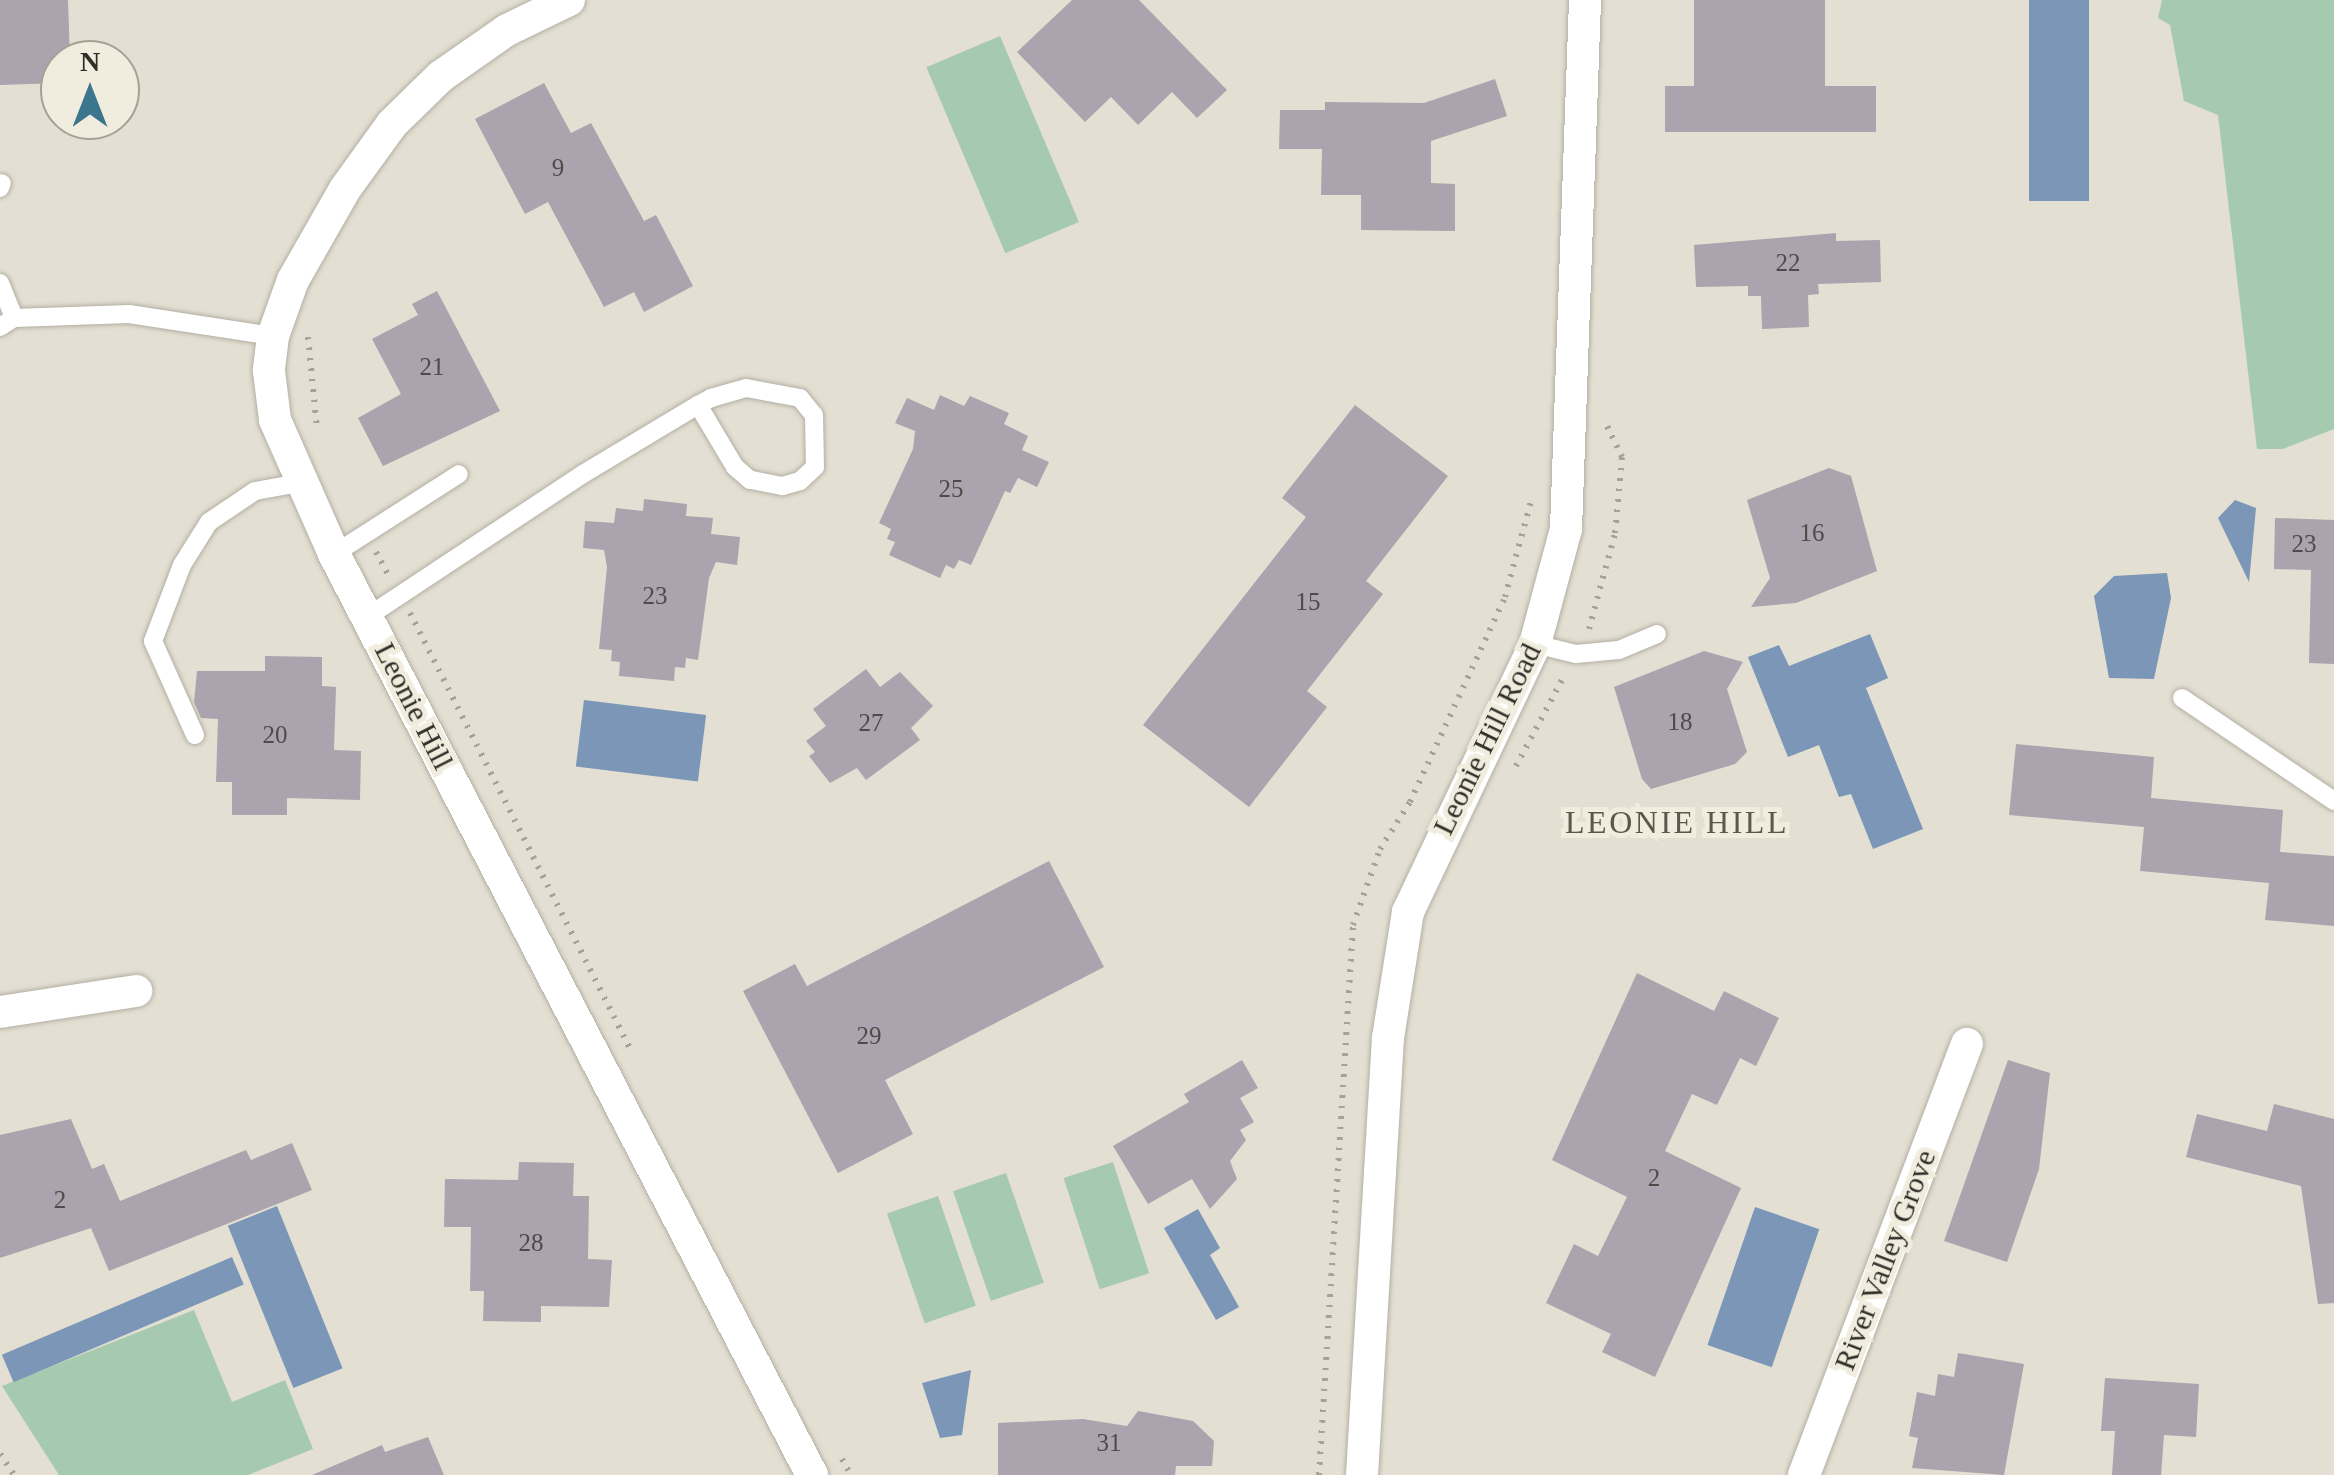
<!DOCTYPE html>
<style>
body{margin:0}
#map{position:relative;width:2334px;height:1475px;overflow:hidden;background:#e3dfd2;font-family:"Times New Roman",serif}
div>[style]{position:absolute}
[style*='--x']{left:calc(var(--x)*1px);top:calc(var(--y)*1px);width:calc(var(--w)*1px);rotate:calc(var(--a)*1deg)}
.green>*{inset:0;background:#a6caaf;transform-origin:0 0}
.water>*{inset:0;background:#7b96b6;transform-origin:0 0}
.building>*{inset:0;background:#aba3ad}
.path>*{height:6px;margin-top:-3px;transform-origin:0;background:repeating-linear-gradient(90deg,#a5a298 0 2.5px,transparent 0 10.5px)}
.roads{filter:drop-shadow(0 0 2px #b3afa3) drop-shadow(0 0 2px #b3afa3)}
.lane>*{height:18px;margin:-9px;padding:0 9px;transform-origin:9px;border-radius:9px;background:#fff}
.street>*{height:32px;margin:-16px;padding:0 16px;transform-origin:16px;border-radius:16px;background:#fff}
span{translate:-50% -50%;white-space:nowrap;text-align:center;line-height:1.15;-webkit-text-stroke:10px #f0eddf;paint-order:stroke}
.number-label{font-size:25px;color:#4f4b4a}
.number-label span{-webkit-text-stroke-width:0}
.street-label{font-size:30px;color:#302e29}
.neighbourhood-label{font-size:32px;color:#5a574c;letter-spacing:2.5px}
.north{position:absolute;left:40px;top:40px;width:100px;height:100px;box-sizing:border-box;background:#f0eddf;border:2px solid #a3a196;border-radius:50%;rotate:0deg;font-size:28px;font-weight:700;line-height:40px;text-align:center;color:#302e29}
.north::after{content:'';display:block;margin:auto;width:35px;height:45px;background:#3b768e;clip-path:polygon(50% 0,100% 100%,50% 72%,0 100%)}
</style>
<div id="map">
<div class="green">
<i style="clip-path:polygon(2162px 0,2334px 0,2334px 429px,2283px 449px,2257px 449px,2218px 115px,2184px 101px,2170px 25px,2158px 18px)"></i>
<i style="left:1000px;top:36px;width:202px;height:80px;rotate:67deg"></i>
<i style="left:1113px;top:1162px;width:117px;height:52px;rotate:72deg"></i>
<i style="left:1006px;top:1173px;width:116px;height:56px;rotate:71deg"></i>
<i style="left:938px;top:1196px;width:116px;height:54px;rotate:71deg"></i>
<i style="clip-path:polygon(194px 1310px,232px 1402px,285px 1380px,313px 1449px,248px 1475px,59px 1475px,2px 1386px)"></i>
</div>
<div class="water">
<i style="left:2029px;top:0;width:60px;height:201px"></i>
<i style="clip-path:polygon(2235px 500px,2256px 508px,2249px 582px,2218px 518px)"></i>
<i style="clip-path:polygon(2167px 573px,2171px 598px,2154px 679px,2109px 678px,2094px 596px,2114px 576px)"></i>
<i style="clip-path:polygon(1870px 634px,1888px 678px,1866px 688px,1923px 829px,1873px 849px,1851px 794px,1839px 797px,1819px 745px,1788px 757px,1748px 657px,1779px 645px,1789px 666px)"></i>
<i style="left:584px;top:700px;width:123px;height:67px;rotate:7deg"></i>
<i style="left:277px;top:1206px;width:175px;height:53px;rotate:68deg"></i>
<i style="left:1755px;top:1207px;width:68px;height:146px;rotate:19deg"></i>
<i style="clip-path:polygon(1198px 1209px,1220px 1248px,1210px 1255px,1239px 1307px,1216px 1320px,1164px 1228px)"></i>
<i style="left:232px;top:1257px;width:30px;height:250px;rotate:67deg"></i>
<i style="clip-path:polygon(971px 1370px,962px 1435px,940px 1438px,922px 1383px)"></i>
</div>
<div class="building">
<i style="clip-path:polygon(0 0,68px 0,70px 60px,60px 60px,60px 83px,0 85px)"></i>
<i style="clip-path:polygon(1072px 0,1139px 0,1227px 90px,1197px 118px,1172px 92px,1138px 125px,1111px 97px,1085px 122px,1017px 52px)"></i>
<i style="clip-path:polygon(1694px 0,1825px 0,1825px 86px,1876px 86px,1876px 132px,1665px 132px,1665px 86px,1694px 86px)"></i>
<i style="clip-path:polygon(1495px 79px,1507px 116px,1431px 141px,1431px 183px,1455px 184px,1455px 231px,1361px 230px,1361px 195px,1321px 195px,1322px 149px,1279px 149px,1280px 110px,1325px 110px,1325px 102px,1424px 103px)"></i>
<i style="clip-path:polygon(544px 83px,571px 133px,591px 123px,644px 221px,656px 215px,693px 286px,644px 312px,634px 292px,604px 307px,548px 202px,525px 214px,475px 119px)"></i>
<i style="clip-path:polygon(1836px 233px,1836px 241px,1880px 240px,1881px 282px,1818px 284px,1819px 294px,1808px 295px,1809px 327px,1762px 329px,1761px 296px,1748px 296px,1748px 286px,1696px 287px,1694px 245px)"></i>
<i style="clip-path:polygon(437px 291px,500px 411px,383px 466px,358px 418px,401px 394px,372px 339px,418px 315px,412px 304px)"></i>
<i style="clip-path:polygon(940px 395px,964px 406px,970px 396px,1009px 413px,1004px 424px,1028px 436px,1022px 450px,1049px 462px,1037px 487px,1018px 478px,1010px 493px,1005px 491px,971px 565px,959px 560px,954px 569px,946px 565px,940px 578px,889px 555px,895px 542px,887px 539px,891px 529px,879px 523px,913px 449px,915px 431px,895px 423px,907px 398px,934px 410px)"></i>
<i style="clip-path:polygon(1355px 405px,1448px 476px,1366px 581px,1383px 594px,1307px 691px,1327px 707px,1249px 807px,1143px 725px,1306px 517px,1282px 498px)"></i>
<i style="clip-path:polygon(1829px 468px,1851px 476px,1877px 571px,1796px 603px,1751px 607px,1770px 578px,1747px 500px)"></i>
<i style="clip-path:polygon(644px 499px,687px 504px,686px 516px,713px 518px,711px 534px,740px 537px,737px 565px,716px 562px,709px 578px,698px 660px,686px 658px,685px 668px,675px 667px,674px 681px,619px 676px,620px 662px,611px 661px,612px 650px,599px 649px,607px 567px,604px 550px,583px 548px,585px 521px,614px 523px,616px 508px,643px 511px)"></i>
<i style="clip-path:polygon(2275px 518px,2334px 520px,2334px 664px,2309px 663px,2311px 570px,2274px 569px)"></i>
<i style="clip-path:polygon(1704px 651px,1743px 662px,1727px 689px,1747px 752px,1735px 764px,1651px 789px,1642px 779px,1614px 687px)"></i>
<i style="clip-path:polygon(265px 656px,322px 657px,322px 686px,336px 687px,334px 750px,361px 751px,360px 800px,287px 798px,287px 815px,232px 815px,232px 782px,216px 782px,218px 719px,201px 718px,194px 702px,197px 671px,265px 671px)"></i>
<i style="clip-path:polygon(866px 669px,880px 687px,900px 672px,933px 706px,911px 728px,920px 740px,866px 780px,857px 768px,830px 783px,809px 756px,815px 752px,806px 741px,826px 726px,813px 709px)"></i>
<i style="clip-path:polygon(2016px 744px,2154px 757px,2151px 798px,2283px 810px,2280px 852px,2334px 856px,2334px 926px,2265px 920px,2269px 883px,2140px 871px,2144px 827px,2009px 815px)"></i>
<i style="clip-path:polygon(1049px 861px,1104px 967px,885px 1080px,913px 1134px,838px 1173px,743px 991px,795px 964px,807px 986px)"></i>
<i style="clip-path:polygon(1637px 973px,1714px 1011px,1724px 991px,1779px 1018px,1756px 1066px,1740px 1058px,1717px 1105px,1692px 1094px,1665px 1151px,1741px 1188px,1655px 1377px,1602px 1352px,1611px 1334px,1546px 1303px,1574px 1244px,1598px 1256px,1627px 1197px,1552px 1160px)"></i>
<i style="clip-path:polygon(1242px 1060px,1258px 1088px,1240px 1098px,1254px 1122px,1240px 1130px,1246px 1140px,1230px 1161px,1237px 1179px,1210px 1209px,1192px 1179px,1148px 1204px,1113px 1146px,1189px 1102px,1184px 1094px)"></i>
<i style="clip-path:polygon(2008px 1060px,2050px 1073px,2039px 1169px,2007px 1262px,1944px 1241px)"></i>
<i style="clip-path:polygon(2274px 1104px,2334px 1119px,2334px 1303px,2318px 1304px,2301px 1186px,2186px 1157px,2197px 1114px,2267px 1131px)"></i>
<i style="clip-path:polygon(71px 1119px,92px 1169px,104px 1164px,120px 1201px,246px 1150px,251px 1160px,292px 1143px,312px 1190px,109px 1271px,91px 1228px,0 1258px,0 1135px)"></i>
<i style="clip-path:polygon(519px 1162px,574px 1163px,573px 1196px,589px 1196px,588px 1259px,612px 1260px,609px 1307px,541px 1306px,541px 1322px,483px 1321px,484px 1291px,470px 1291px,471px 1227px,444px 1227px,445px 1179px,518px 1180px)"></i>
<i style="clip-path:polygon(1958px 1353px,2024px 1364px,2004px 1475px,1912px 1468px,1918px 1438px,1909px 1436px,1917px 1392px,1935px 1396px,1938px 1374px,1954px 1377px)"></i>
<i style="clip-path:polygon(2105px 1378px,2199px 1384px,2196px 1437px,2164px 1435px,2161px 1475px,2112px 1475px,2115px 1431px,2101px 1431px)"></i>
<i style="clip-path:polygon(1138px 1411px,1193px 1421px,1214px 1441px,1212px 1466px,1176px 1466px,1175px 1475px,998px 1475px,998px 1423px,1083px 1419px,1127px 1426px)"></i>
<i style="clip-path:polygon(428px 1437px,444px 1475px,312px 1475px,382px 1445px,385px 1452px)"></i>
</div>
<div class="path">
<i style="--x:308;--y:337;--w:92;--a:84.4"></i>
<i style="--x:376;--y:552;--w:27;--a:62"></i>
<i style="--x:410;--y:613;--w:487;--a:63.2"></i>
<i style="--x:1589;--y:629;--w:99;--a:-74.8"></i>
<i style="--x:1615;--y:533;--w:76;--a:-84.7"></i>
<i style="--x:1622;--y:457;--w:41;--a:-115.9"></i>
<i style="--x:1516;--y:766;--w:102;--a:-61.9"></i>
<i style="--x:0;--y:1454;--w:25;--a:56"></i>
<i style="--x:842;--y:1459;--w:18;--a:61"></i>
<i style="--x:1319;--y:1475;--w:551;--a:-86.46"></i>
<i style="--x:1353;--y:925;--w:81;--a:-70.4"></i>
<i style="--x:1380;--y:849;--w:56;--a:-57.4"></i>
<i style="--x:1410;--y:802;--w:226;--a:-65.1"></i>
<i style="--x:1505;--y:597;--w:104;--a:-74.9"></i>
</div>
<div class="roads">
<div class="lane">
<i style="--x:0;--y:188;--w:5;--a:-68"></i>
<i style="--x:0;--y:283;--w:38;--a:68"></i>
<i style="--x:0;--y:327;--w:17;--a:-33"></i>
<i style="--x:14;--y:318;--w:115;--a:-2"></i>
<i style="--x:129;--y:314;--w:146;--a:8.7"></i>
<i style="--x:334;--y:554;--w:148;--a:-32.6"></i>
<i style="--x:367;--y:617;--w:259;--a:-33.5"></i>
<i style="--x:583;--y:474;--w:134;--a:-31"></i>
<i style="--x:698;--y:405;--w:15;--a:-28"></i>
<i style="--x:711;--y:398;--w:36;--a:-16"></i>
<i style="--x:746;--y:388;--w:55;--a:10.5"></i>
<i style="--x:800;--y:398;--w:22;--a:51"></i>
<i style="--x:814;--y:415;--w:52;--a:88.9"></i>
<i style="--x:815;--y:467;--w:21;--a:137"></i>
<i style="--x:800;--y:481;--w:19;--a:164"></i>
<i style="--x:782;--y:486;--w:33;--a:-169"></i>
<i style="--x:750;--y:480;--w:20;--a:-139"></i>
<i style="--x:735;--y:467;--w:72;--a:-120.8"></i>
<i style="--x:1535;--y:644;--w:42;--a:13.7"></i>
<i style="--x:1576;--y:654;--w:43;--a:-5.3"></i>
<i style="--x:1619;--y:650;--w:41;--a:-22.8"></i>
<i style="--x:2182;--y:698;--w:184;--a:34.1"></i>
<i style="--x:195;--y:735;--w:103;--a:-114.1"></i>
<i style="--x:153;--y:641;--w:81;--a:-69.1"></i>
<i style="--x:182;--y:565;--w:51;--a:-57.9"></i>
<i style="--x:209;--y:522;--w:55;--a:-34"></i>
<i style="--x:255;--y:491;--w:46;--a:-10.1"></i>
</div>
<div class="street">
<i style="--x:569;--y:0;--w:69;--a:154.2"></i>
<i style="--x:507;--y:30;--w:80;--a:145.1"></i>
<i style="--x:441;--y:76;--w:69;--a:135.6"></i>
<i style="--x:392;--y:124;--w:80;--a:125.9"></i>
<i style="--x:345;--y:189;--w:105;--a:119.7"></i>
<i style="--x:293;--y:280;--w:59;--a:109.7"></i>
<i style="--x:273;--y:336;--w:35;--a:97"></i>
<i style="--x:269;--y:371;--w:49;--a:83"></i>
<i style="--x:275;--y:420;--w:146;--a:66.2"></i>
<i style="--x:334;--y:554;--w:1038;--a:62.57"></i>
<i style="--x:0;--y:1012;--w:138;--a:-8.8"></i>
<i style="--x:1362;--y:1475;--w:438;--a:-86.6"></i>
<i style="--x:1388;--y:1038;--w:128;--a:-81"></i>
<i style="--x:1408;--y:912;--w:297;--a:-64.6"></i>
<i style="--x:1535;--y:644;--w:119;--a:-74.9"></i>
<i style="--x:1566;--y:529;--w:529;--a:-87.94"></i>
<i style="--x:1804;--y:1475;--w:461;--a:-69.3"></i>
</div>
</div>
<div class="number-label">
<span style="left:558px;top:168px">9</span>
<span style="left:1788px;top:263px">22</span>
<span style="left:432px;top:367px">21</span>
<span style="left:951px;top:489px">25</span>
<span style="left:1812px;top:533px">16</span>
<span style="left:2304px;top:544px">23</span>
<span style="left:655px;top:596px">23</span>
<span style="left:1308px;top:602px">15</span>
<span style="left:1680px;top:722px">18</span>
<span style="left:871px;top:723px">27</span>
<span style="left:275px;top:735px">20</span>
<span style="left:869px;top:1036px">29</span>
<span style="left:1654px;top:1178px">2</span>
<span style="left:60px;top:1200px">2</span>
<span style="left:531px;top:1243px">28</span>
<span style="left:1109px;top:1443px">31</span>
</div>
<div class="street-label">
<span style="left:414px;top:706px;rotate:63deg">Leonie Hill</span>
<span style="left:1487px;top:739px;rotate:-64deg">Leonie Hill Road</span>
<span style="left:1885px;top:1260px;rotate:-69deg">River Valley Grove</span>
</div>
<div class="neighbourhood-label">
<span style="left:1677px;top:822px">LEONIE HILL</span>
</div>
<div class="north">N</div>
</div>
